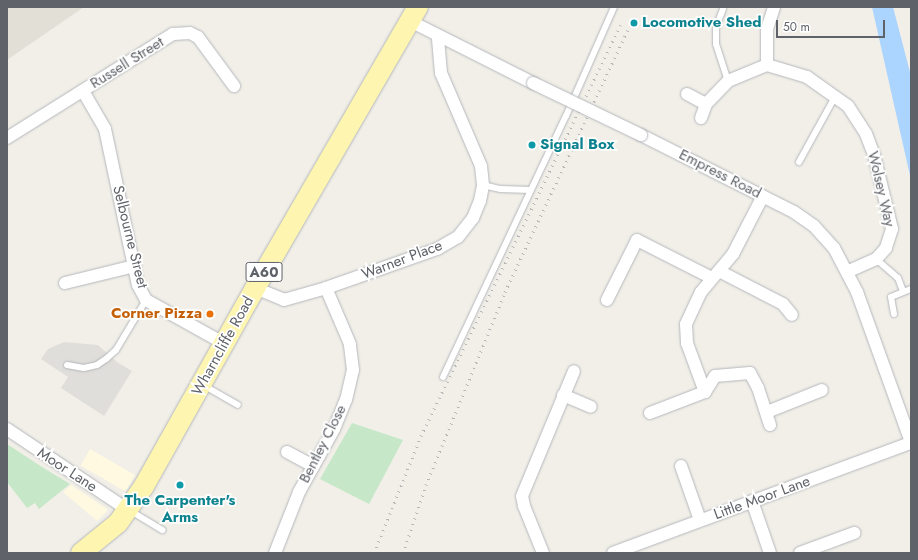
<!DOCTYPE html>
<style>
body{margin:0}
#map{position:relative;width:918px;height:560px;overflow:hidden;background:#f1efe8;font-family:Jost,sans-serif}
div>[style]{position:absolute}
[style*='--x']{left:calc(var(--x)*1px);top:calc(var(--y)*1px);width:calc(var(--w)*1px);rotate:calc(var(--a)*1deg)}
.commercial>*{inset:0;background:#fef9e0;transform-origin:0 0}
.industrial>*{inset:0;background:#e0deda}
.education>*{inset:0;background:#e1dfd6}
.green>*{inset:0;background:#c6e7c8}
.water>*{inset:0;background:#abd4fe}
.roads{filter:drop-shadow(0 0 1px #b5b7bc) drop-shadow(0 0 1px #b5b7bc)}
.lane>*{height:6px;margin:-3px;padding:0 3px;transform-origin:3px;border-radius:3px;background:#fff}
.street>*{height:12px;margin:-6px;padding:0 6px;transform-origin:6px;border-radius:6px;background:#fff}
.primary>*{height:20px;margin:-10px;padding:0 10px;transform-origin:10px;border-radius:10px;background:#fef6b0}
.rail>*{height:3px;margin-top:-1.5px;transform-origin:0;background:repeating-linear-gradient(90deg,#b6b6b8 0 1px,transparent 0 6px)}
.bridges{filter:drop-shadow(0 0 1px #b5b7bc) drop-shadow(0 0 1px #b5b7bc)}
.street-bridge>*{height:12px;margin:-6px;padding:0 6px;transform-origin:6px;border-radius:6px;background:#fff}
.dots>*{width:11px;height:11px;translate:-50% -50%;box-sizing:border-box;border:2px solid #fff;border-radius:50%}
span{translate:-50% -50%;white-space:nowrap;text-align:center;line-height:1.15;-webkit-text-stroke:3.5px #fff;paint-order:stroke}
.shield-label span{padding:1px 3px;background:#fff;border:1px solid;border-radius:3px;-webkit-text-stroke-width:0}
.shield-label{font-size:14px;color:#5f6268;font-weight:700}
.culture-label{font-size:15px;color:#0d838f;font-weight:700}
.left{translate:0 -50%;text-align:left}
.street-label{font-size:15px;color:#5f6268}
.food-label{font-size:15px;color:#c56008;font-weight:700}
.right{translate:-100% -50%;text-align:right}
.frame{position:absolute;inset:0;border:8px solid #5f6268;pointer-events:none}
.scale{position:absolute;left:776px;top:20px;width:109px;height:18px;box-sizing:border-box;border:2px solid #5f6268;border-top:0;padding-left:5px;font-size:12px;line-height:14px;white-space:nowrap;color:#5f6268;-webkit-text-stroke:3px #fff;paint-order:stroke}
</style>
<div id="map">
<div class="commercial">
<i style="left:90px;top:449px;width:52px;height:19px;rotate:30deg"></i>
<i style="clip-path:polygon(71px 485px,107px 509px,107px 511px,97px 521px,63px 492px)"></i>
</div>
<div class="industrial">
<i style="clip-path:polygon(64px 342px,98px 345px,117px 362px,132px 371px,104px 416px,61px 388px,68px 377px,41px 359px,48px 349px)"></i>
</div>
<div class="education">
<i style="clip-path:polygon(7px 7px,84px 7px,7px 60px)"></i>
</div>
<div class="green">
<i style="clip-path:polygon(352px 423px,403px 440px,369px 504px,320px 479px)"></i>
<i style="clip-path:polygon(7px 444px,42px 467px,70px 484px,39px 509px,35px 503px,27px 508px,7px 482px)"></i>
</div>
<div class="water">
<i style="clip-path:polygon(872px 7px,893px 7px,911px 76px,911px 180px)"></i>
</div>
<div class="roads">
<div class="lane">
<i style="--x:723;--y:9;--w:19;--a:111"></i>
<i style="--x:716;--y:27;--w:17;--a:90"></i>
<i style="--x:716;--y:44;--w:39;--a:72"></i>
<i style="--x:799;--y:162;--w:77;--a:-61.1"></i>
<i style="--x:483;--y:185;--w:18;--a:13"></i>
<i style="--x:501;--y:189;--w:29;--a:2"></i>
<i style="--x:876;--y:259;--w:29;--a:41"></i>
<i style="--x:898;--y:278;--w:14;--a:69"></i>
<i style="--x:894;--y:314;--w:17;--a:-100"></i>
<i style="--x:891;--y:297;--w:22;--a:-22"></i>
<i style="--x:67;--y:365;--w:17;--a:10"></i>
<i style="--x:84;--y:368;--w:13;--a:-13"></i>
<i style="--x:97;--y:365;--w:11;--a:-34"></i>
<i style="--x:106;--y:359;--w:13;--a:-42"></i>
<i style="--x:116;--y:350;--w:58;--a:-59"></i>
<i style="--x:443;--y:377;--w:289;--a:-64.8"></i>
<i style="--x:566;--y:116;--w:119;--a:-66.2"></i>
<i style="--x:203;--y:385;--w:40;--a:29.7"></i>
<i style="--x:129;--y:510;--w:39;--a:31"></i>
</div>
<div class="street">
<i style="--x:410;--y:21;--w:138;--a:26.8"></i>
<i style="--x:767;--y:65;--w:36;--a:-90"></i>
<i style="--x:767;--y:29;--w:23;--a:-72"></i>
<i style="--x:83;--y:91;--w:44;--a:59.9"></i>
<i style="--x:105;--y:129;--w:159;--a:78.1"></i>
<i style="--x:138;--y:285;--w:17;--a:62"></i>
<i style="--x:146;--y:300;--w:90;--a:29.1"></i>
<i style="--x:687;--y:94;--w:21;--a:28"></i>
<i style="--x:701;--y:118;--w:15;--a:-70"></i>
<i style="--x:706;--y:104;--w:32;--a:-46"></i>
<i style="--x:728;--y:81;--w:42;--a:-22.3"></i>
<i style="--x:767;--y:65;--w:42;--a:16.7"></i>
<i style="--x:807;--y:77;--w:50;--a:35.3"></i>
<i style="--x:848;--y:106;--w:33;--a:57"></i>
<i style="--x:866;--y:134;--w:22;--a:69"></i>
<i style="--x:874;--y:155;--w:76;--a:76.3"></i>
<i style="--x:892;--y:229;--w:20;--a:108"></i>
<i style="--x:886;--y:248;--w:15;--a:132"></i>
<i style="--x:876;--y:259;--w:32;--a:156"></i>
<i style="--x:641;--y:135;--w:171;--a:26.7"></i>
<i style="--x:794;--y:212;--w:24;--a:35"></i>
<i style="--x:814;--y:226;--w:30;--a:48"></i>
<i style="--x:834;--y:248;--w:50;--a:62.4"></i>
<i style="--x:857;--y:292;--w:159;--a:70.2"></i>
<i style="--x:7;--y:138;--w:196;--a:-32.1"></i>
<i style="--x:173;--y:34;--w:17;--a:-3"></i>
<i style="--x:190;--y:33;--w:9;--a:27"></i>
<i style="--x:198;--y:37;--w:61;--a:53.7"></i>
<i style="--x:719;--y:271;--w:72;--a:27.3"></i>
<i style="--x:783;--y:304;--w:14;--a:51"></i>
<i style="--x:65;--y:283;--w:72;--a:-13.7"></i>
<i style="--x:255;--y:288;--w:31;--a:22"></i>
<i style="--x:284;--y:300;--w:44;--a:-15.9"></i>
<i style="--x:326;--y:288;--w:118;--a:-19.4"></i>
<i style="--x:437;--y:249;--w:24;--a:-30"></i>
<i style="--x:458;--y:237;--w:24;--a:-52"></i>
<i style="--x:473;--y:218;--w:18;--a:-68"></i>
<i style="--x:480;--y:201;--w:16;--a:-79"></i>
<i style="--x:483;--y:185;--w:19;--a:-96"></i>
<i style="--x:481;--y:166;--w:101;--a:-113.3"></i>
<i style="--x:441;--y:73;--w:36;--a:-95"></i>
<i style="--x:607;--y:300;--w:67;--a:-63.4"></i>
<i style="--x:637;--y:240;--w:84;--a:26.9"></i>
<i style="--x:705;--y:392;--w:52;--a:-110.2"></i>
<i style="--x:687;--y:343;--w:19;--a:-93"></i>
<i style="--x:686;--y:324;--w:35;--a:-65"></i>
<i style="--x:701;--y:292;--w:50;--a:-49.9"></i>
<i style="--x:733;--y:254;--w:65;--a:-62.7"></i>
<i style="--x:563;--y:395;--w:30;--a:23"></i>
<i style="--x:767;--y:412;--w:59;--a:-21.8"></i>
<i style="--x:650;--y:413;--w:59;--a:-20.9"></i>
<i style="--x:705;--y:392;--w:19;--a:-58"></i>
<i style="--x:715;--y:376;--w:35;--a:-5"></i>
<i style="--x:750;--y:373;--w:17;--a:62"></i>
<i style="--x:758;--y:388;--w:39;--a:72"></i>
<i style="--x:7;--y:429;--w:146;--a:33.8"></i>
<i style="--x:287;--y:452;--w:30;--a:28"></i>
<i style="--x:681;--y:466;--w:57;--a:70.6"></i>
<i style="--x:752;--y:501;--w:55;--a:70.9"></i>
<i style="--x:275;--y:553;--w:66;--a:-68.5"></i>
<i style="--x:299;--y:492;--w:72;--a:-60.9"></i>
<i style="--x:334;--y:429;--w:31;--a:-68"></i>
<i style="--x:346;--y:400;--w:31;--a:-77"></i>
<i style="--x:353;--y:370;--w:26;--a:-97"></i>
<i style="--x:350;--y:344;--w:61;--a:-113.2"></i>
<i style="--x:543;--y:553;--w:51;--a:-112"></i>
<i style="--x:524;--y:506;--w:10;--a:-101"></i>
<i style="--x:522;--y:496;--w:135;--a:-67.4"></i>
<i style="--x:613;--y:553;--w:318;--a:-20.3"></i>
<i style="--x:800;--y:553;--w:58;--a:-20.3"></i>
</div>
<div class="primary">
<i style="--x:81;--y:553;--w:48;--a:-39"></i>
<i style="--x:118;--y:523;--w:45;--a:-54.9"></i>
<i style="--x:144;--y:486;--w:227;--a:-60.7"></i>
<i style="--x:255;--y:288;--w:325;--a:-59.9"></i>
</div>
</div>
<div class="rail">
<i style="--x:374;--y:553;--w:126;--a:-68.1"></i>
<i style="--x:421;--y:436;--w:457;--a:-64.1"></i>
<i style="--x:403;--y:553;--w:72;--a:-71.3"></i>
<i style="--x:426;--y:485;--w:209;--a:-67.7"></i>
<i style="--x:505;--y:292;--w:290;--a:-64.9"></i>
</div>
<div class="bridges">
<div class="street-bridge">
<i style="--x:533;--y:83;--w:120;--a:25.7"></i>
</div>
</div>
<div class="dots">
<i style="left:634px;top:23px;background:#0f9aa8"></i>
<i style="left:532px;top:145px;background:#0f9aa8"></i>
<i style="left:210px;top:314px;background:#e8710a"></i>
<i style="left:180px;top:485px;background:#0f9aa8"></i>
</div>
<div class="shield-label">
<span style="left:264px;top:272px">A60</span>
</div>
<div class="culture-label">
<span class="left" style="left:642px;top:23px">Locomotive Shed</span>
<span class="left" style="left:540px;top:145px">Signal Box</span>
<span style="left:180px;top:509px">The Carpenter's<br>Arms</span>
</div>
<div class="street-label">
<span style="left:127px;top:63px;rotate:-32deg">Russell Street</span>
<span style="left:720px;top:174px;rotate:27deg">Empress Road</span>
<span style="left:881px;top:189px;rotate:77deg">Wolsey Way</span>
<span style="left:130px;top:237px;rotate:76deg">Selbourne Street</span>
<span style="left:402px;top:260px;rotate:-21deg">Warner Place</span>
<span style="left:223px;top:346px;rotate:-61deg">Wharncliffe Road</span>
<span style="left:323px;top:444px;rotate:-63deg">Bentley Close</span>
<span style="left:67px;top:470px;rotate:33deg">Moor Lane</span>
<span style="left:762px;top:498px;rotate:-20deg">Little Moor Lane</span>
</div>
<div class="food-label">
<span class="right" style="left:202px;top:314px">Corner Pizza</span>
</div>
<div class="frame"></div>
<div class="scale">50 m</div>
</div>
